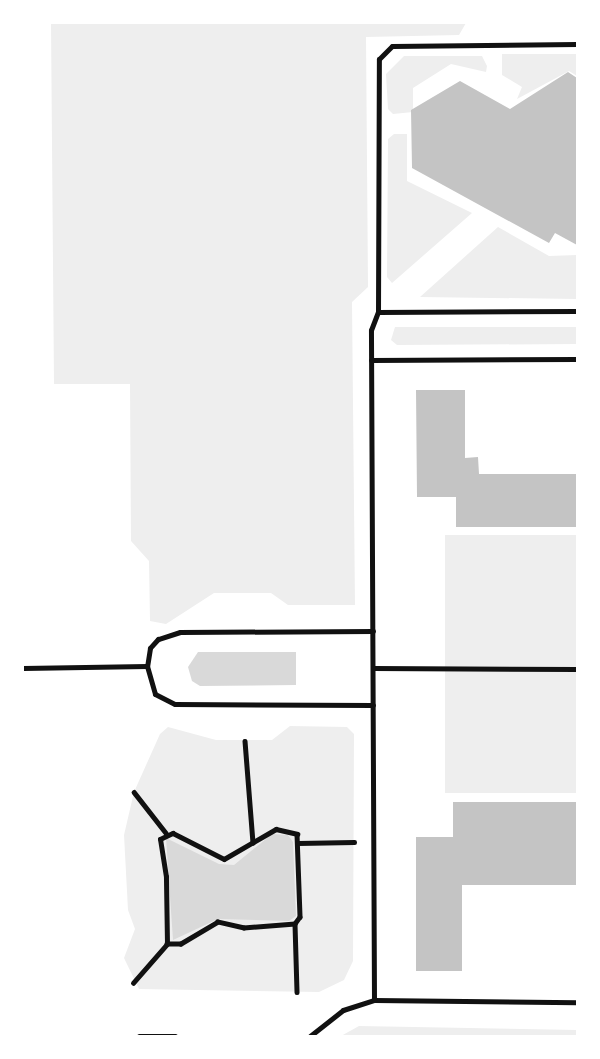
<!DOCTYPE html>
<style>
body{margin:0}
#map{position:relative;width:600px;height:1059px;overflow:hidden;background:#fff;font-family:Cabin,sans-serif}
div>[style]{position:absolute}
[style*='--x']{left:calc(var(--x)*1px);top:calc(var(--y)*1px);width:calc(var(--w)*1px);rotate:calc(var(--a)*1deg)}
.green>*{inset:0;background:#eee;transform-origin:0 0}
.water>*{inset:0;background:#d9d9d9}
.building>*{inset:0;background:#c4c4c4}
.path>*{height:4.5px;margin:-2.25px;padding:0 2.25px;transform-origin:2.25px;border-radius:2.25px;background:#111}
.service>*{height:5px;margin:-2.5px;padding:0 2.5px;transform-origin:2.5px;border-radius:2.5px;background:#111}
span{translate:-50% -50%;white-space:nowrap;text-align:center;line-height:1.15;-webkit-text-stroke:5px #fff;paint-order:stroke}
.frame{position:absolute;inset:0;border:24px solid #fff;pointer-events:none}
</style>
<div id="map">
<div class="green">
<i style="clip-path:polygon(51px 23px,466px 23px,459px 35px,366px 37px,368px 287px,352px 302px,355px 605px,288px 605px,271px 593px,214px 593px,166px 624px,150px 621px,149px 561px,131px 541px,130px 384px,54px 384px)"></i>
<i style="clip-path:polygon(502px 54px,577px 54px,577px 76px,569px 71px,517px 99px,522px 87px,502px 75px)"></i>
<i style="clip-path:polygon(404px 56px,482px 56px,487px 66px,486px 72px,451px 64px,413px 88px,413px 112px,393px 114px,388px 109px,386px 74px)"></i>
<i style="clip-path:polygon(394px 134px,407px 134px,407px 181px,472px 213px,392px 283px,387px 277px,388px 139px)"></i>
<i style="clip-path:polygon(498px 227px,549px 256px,577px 255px,577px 299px,420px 297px)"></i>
<i style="clip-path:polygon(395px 327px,577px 327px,577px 344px,397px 345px,391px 340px)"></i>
<i style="left:445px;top:535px;width:132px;height:258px"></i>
<i style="clip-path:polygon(290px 726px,347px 727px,354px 734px,353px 961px,344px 980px,319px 992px,139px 989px,124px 958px,135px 929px,128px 910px,124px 835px,134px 792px,160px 734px,168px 727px,216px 740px,272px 740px)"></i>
<i style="clip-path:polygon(359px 1026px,577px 1030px,577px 1036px,341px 1036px)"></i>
</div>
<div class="water">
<i style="clip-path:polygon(198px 652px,296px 652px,296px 685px,200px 686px,192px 681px,188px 667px)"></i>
<i style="clip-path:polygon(272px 834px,288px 835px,293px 842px,296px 916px,289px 921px,218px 919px,173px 940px,166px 838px,219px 864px,234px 865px)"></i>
</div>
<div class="building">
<i style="clip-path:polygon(568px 72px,577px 78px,577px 245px,555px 233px,549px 243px,412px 168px,411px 110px,460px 81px,510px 109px)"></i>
<i style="clip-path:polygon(416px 390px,465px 390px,465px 458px,478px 457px,479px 474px,577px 474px,577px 527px,456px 527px,456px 497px,417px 497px)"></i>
<i style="clip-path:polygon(453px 802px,577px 802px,577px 885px,462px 885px,462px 971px,416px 971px,416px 837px,453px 837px)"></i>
</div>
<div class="path">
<i style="--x:245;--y:741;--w:102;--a:85.5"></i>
<i style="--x:134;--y:792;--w:52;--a:52"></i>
<i style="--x:276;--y:829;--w:22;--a:13"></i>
<i style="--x:297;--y:834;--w:83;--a:87.9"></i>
<i style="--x:300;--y:917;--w:9;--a:126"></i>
<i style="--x:295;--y:924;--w:51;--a:175.5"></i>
<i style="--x:244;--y:928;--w:27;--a:-167"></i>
<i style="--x:218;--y:922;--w:43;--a:149.3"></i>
<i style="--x:181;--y:944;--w:14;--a:180"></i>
<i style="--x:167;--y:944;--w:67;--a:-90.9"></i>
<i style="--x:166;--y:877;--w:38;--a:-99"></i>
<i style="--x:160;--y:839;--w:14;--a:-25"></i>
<i style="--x:173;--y:833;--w:57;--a:27"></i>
<i style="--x:224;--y:859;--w:60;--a:-30"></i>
<i style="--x:298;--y:843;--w:56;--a:-1"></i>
<i style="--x:295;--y:924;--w:68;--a:88.3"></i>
<i style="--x:133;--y:983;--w:52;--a:-48.9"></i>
</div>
<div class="service">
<i style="--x:378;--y:312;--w:199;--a:-0.3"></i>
<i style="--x:371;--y:360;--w:206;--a:-0.3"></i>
<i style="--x:373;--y:631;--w:193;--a:179.7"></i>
<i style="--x:180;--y:632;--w:23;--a:162"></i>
<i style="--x:158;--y:639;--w:12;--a:132"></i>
<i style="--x:150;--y:648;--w:18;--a:99"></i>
<i style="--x:147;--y:666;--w:29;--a:74"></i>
<i style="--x:155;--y:694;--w:22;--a:27"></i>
<i style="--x:175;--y:704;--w:198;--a:0.3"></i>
<i style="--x:23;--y:668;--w:124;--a:-0.9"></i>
<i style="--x:373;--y:668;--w:204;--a:0.3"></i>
<i style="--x:374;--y:1000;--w:203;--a:0.6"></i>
<i style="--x:139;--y:1036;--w:36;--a:0"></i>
<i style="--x:310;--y:1036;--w:42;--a:-38.2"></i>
<i style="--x:343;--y:1010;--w:33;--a:-18"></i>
<i style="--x:374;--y:1000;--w:670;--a:-90.26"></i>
<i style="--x:371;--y:330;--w:19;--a:-69"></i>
<i style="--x:378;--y:312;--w:253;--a:-89.8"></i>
<i style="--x:379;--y:59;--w:18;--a:-45"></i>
<i style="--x:392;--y:46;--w:185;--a:-0.6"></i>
</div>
<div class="frame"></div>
</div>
